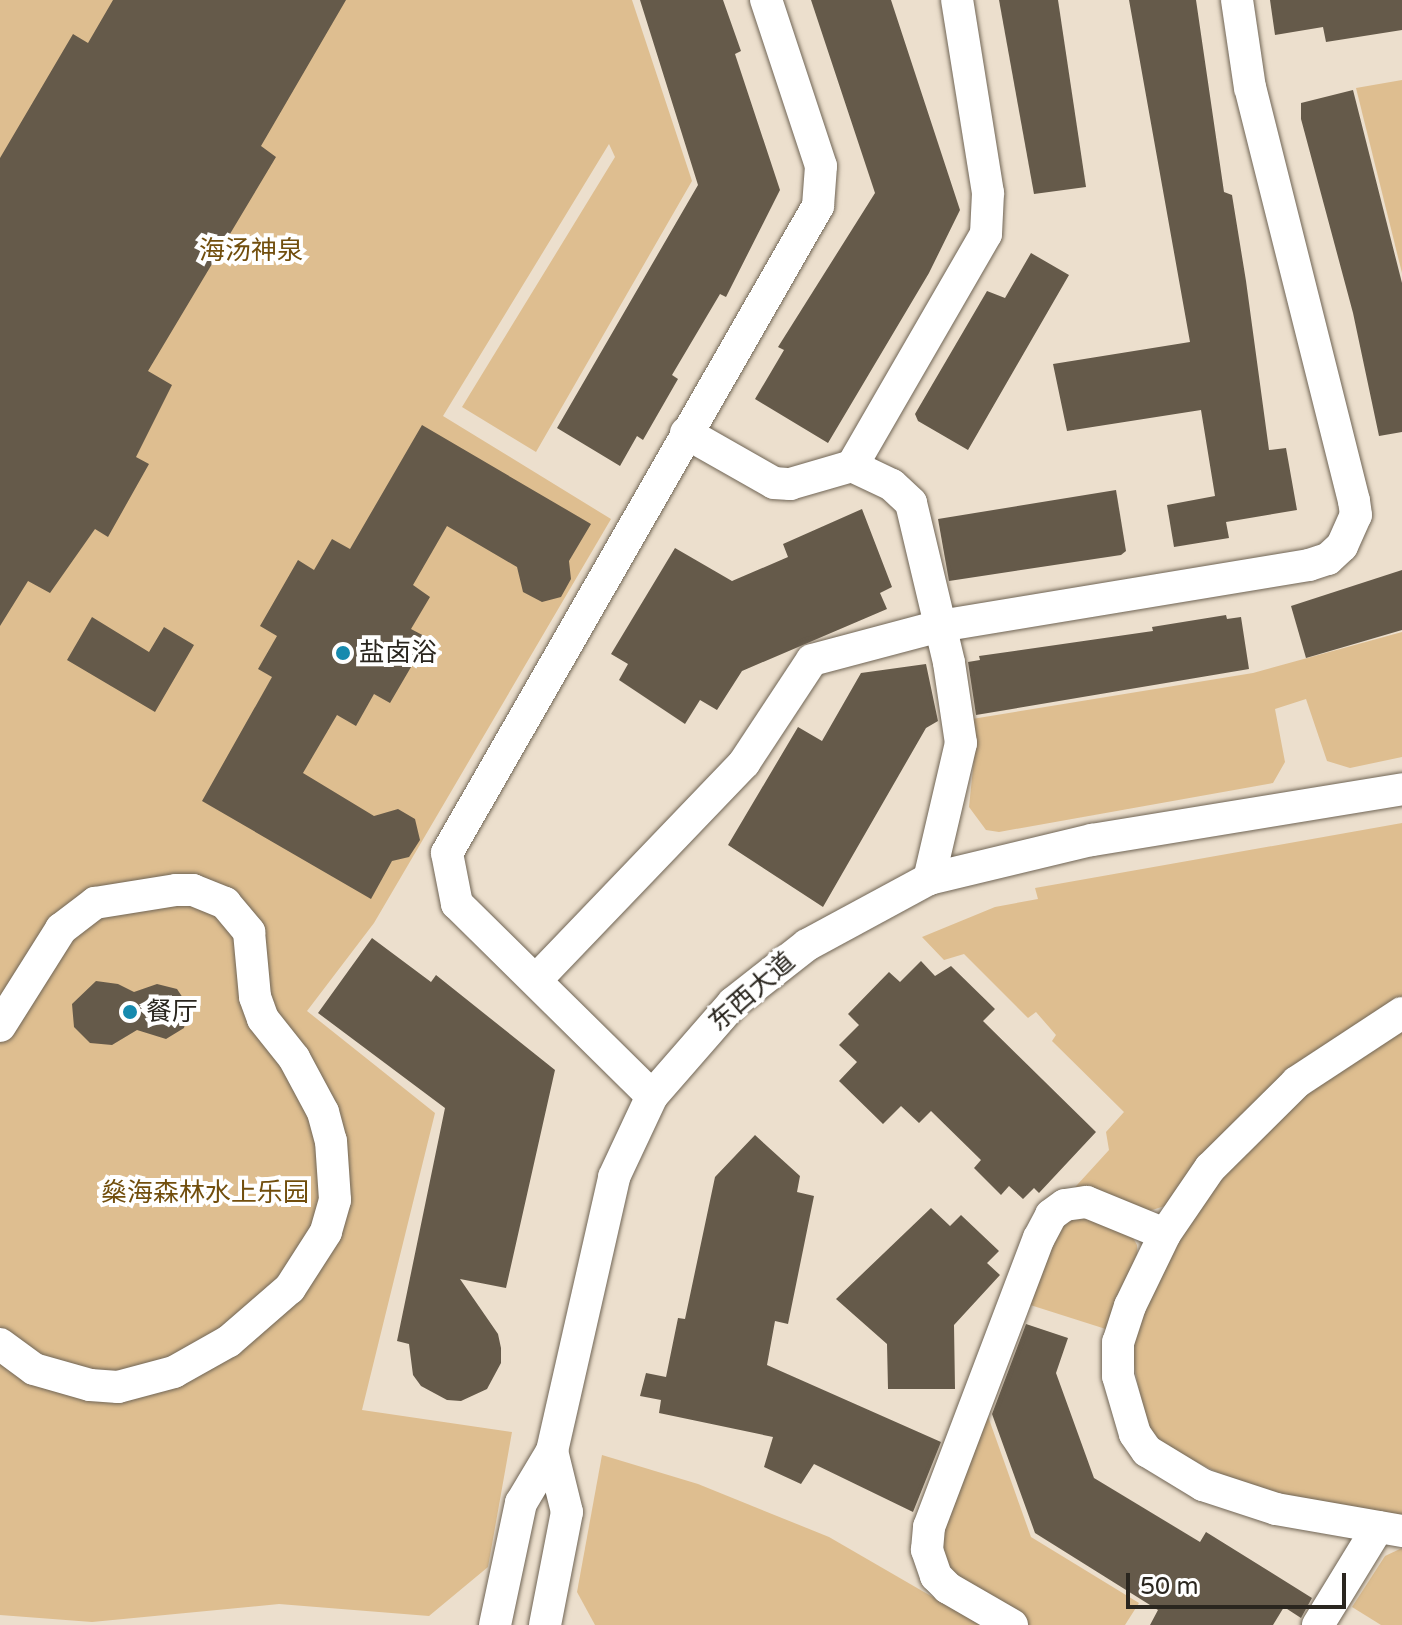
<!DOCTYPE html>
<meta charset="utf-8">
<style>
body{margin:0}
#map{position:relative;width:1402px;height:1625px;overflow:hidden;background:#ecdfcd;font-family:"Varela Round","Noto Sans SC",sans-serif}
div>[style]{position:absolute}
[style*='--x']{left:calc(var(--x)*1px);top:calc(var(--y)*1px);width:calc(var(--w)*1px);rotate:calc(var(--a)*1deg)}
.green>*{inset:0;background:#debe90}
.building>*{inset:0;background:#655a4a}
.roads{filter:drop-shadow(0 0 2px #706555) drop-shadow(0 0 2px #706555)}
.minor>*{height:32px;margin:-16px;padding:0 16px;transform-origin:16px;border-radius:16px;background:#fff}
.dots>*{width:22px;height:22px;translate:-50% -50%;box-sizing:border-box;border:4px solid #fff;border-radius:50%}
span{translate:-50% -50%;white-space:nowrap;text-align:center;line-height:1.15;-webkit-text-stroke:8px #fff;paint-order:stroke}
.park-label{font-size:26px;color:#714e0d}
.poi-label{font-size:26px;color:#2a261f}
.left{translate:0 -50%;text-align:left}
.street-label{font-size:26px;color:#2a261f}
.scale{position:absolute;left:1126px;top:1573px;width:220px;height:36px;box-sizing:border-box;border:4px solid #2a261f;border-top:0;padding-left:10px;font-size:24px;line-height:28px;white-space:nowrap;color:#2a261f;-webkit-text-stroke:6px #fff;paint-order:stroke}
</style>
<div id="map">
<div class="green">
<i style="clip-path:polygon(0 0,632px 0,692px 181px,536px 452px,462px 407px,615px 157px,609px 144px,443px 416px,611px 519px,374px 923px,307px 1011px,435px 1113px,362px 1410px,512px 1432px,488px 1567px,429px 1616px,279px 1604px,92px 1622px,0 1615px)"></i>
<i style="clip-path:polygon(1402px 80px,1402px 273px,1356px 88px)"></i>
<i style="clip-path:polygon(1402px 632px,1402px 757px,1350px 768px,1327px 761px,1306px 699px,1275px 709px,1285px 762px,1273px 783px,999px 832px,986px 830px,969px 807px,975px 749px,972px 719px,1253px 673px)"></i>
<i style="clip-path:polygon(1402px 823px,1402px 1004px,1171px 1204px,1146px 1212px,1067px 1196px,1109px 1150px,1106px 1132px,1124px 1112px,1052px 1041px,1056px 1035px,1036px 1012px,1028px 1018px,964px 954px,944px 960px,922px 937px,995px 907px,1038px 899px,1035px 888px)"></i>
<i style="clip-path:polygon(1402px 1024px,1402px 1516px,1290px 1498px,1235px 1481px,1164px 1446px,1145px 1421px,1133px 1359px,1137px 1323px,1156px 1279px,1214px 1183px,1303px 1089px)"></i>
<i style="clip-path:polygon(1069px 1214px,1128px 1229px,1137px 1245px,1138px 1261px,1112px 1331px,1024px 1303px)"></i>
<i style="clip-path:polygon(985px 1408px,1031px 1537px,1139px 1603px,1125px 1625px,1029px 1625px,942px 1567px,938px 1532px)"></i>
<i style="clip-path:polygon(602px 1455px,698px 1484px,829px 1537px,981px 1625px,595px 1625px,577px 1592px)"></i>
<i style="clip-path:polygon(1402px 1548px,1402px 1625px,1381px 1625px,1352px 1607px,1385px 1556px)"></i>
</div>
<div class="building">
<i style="clip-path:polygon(113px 0,346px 0,261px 146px,276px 157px,148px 371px,172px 385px,136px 457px,149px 464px,108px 537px,95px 529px,50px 593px,28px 581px,0 626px,0 158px,73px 34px,88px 43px)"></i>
<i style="clip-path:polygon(640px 0,723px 0,741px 51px,735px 54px,780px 190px,726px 297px,720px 294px,672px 375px,678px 379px,643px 440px,637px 436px,620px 466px,557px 428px,698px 185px)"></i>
<i style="clip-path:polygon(811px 0,891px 0,960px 210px,929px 273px,828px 443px,755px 399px,784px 350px,778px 347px,875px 193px)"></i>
<i style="clip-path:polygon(999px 0,1058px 0,1086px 187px,1034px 194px)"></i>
<i style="clip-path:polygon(1129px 0,1196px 0,1224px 192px,1232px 195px,1246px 281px,1269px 450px,1286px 448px,1297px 510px,1226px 522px,1229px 538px,1174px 547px,1167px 505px,1215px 496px,1201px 410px,1067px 431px,1053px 364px,1190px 342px)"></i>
<i style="clip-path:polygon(1270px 0,1402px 0,1402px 30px,1326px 42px,1323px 27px,1275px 35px)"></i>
<i style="clip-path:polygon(1353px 90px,1402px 283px,1402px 432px,1379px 436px,1353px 313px,1301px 119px,1301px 103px)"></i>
<i style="clip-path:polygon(1031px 253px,1069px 275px,968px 450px,918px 421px,915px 414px,987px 291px,1005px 298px)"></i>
<i style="clip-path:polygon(422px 425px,591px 524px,569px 561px,571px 579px,561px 597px,542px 602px,523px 592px,517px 567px,447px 526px,413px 585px,430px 597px,411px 629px,428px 638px,390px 703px,374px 694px,356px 726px,337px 715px,303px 773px,374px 816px,398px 809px,415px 819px,420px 840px,409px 857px,392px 861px,371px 899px,202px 801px,272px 677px,258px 669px,277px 636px,260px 626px,298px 560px,314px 570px,332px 539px,350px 549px)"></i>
<i style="clip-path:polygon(1116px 490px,1126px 551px,1121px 555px,949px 581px,938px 519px)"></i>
<i style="clip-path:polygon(862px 509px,892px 587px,880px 593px,887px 609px,742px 671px,717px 710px,700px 700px,685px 724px,619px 680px,628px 664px,611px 654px,675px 548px,732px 581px,788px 557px,783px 544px)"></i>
<i style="clip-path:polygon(1402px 570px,1402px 630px,1306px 658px,1291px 606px)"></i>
<i style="clip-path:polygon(1226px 615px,1227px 619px,1241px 617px,1249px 669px,976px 715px,968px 662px,980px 660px,979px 656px,1153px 631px,1152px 627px)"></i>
<i style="clip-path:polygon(92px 617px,149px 652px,164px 627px,194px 645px,155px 712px,67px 660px)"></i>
<i style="clip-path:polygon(926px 664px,938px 721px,926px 728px,823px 907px,728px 845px,798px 727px,822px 741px,861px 673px)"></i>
<i style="clip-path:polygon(372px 938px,431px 982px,436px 975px,555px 1070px,506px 1288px,460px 1279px,498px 1334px,501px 1348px,501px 1363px,487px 1389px,461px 1401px,447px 1400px,421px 1386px,413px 1375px,409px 1344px,397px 1341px,445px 1108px,318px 1013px)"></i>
<i style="clip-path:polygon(921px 961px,935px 976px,951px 966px,995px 1009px,983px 1021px,1096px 1132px,1039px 1193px,1034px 1188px,1023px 1199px,1009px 1186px,1001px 1195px,974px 1168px,981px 1160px,931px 1111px,919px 1123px,901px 1106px,883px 1124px,839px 1081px,857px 1062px,839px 1045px,859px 1025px,848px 1014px,889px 972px,900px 982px)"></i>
<i style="clip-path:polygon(96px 981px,118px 984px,134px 992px,157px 984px,177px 989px,189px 1007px,184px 1028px,166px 1039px,137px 1030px,112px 1045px,90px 1043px,74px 1027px,72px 1004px)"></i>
<i style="clip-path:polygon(755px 1135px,800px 1176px,797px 1192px,814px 1196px,788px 1324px,775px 1321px,767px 1365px,941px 1442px,913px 1512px,814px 1464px,801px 1484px,764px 1467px,773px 1437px,659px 1413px,661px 1400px,640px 1396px,646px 1373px,666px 1377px,678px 1318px,685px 1319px,715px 1177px)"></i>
<i style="clip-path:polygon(931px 1208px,950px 1226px,961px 1215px,999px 1251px,987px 1263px,1000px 1275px,954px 1325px,955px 1389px,888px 1389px,887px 1344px,836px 1299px)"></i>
<i style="clip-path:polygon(1026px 1324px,1068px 1338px,1056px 1373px,1094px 1478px,1200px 1542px,1206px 1532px,1312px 1598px,1301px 1618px,1284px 1607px,1273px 1625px,1150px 1625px,1158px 1610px,1035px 1533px,992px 1414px)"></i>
</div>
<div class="roads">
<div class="minor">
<i style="--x:686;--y:433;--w:101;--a:29.6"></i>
<i style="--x:774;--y:483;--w:16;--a:4"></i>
<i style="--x:790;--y:484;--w:65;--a:-16.2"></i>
<i style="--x:852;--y:466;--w:44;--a:25.4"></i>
<i style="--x:892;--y:485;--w:26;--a:43"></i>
<i style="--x:911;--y:503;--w:164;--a:76.6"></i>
<i style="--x:949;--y:663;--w:81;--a:81.5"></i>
<i style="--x:961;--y:743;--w:140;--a:103.2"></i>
<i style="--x:852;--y:466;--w:268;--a:-60"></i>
<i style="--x:986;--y:234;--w:41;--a:-87.2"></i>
<i style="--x:988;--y:193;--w:195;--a:-99.1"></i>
<i style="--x:536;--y:980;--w:301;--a:-46.2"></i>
<i style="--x:744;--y:763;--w:123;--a:-56.6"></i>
<i style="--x:812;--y:660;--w:132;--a:-14.9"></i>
<i style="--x:940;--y:626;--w:374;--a:-9.4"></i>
<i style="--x:1309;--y:565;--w:20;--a:-18"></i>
<i style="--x:1328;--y:559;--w:19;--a:-43"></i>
<i style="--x:1342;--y:546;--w:34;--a:-66"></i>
<i style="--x:1356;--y:515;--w:14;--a:-98"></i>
<i style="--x:1354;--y:501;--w:426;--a:-104.1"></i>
<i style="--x:1250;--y:88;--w:89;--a:-98.4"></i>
<i style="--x:1402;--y:1013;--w:126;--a:146.7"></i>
<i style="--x:1297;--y:1082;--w:122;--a:135.3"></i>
<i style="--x:1210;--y:1168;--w:80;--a:124.3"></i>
<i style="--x:1165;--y:1234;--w:80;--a:115.9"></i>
<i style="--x:1130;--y:1306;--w:38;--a:108"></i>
<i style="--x:1118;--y:1342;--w:34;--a:90"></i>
<i style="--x:1118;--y:1376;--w:60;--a:73.7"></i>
<i style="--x:1135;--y:1434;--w:21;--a:55"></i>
<i style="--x:1147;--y:1451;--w:66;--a:31.3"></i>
<i style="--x:1203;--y:1485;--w:77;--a:18.2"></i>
<i style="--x:1276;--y:1509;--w:128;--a:9.9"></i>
<i style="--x:0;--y:1026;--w:115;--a:-57.8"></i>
<i style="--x:61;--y:929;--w:43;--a:-37.4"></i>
<i style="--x:95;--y:903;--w:82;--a:-9.1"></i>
<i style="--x:176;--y:890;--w:17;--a:0"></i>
<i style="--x:193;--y:890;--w:35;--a:22"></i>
<i style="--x:225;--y:903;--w:38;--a:50"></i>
<i style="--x:249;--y:932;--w:65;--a:84.7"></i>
<i style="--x:255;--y:997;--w:23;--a:70"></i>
<i style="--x:263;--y:1019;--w:50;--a:51.5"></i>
<i style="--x:294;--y:1058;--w:61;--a:61.8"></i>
<i style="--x:323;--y:1112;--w:30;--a:75"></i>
<i style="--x:331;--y:1141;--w:59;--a:86.1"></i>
<i style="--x:335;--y:1200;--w:33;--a:106"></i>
<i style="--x:326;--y:1232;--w:67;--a:122.7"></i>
<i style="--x:290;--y:1288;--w:81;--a:139"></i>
<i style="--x:229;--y:1341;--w:63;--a:150.6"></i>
<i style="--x:174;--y:1372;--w:58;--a:165"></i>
<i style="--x:118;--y:1387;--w:28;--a:-176"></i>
<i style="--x:90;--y:1385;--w:58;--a:-164.1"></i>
<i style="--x:34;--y:1369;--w:42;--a:-143.7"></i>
<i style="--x:652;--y:1096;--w:274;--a:-135.4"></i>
<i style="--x:457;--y:904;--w:52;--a:-101.1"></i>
<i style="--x:447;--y:853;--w:746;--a:-60.17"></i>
<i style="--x:818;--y:206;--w:40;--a:-85.7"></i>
<i style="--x:821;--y:166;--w:175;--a:-108.3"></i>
<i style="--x:495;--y:1625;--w:125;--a:-78"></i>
<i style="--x:521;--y:1503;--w:61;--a:-59.2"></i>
<i style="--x:545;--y:1625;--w:115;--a:-79"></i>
<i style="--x:567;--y:1512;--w:63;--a:-103.8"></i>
<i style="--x:552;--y:1451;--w:281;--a:-77.2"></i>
<i style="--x:614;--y:1177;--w:89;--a:-64.9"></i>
<i style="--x:652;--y:1096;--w:123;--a:-48.9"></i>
<i style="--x:733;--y:1003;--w:94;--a:-38.1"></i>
<i style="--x:807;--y:945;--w:139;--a:-28.4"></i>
<i style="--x:929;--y:879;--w:168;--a:-13.5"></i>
<i style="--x:1092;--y:840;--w:314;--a:-9.3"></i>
<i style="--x:1012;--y:1625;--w:74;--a:-150"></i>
<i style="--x:948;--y:1588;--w:17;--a:-135"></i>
<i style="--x:936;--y:1576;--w:28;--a:-109"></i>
<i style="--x:927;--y:1550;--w:23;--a:-85"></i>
<i style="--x:929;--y:1527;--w:309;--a:-69.2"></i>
<i style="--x:1039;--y:1238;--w:26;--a:-62"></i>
<i style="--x:1051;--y:1215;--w:17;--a:-36"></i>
<i style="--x:1065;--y:1205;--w:22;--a:-8"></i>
<i style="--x:1087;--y:1202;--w:84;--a:22.3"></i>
<i style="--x:1318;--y:1625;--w:115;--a:-58.5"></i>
</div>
</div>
<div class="dots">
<i style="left:343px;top:653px;background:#168aae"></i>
<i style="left:130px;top:1012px;background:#168aae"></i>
</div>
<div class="park-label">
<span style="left:251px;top:251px">海汤神泉</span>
<span style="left:205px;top:1193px">燊海森林水上乐园</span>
</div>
<div class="poi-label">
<span class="left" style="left:359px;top:653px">盐卤浴</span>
<span class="left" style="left:146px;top:1012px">餐厅</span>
</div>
<div class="street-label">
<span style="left:752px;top:992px;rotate:-41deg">东西大道</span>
</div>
<div class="scale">50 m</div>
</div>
